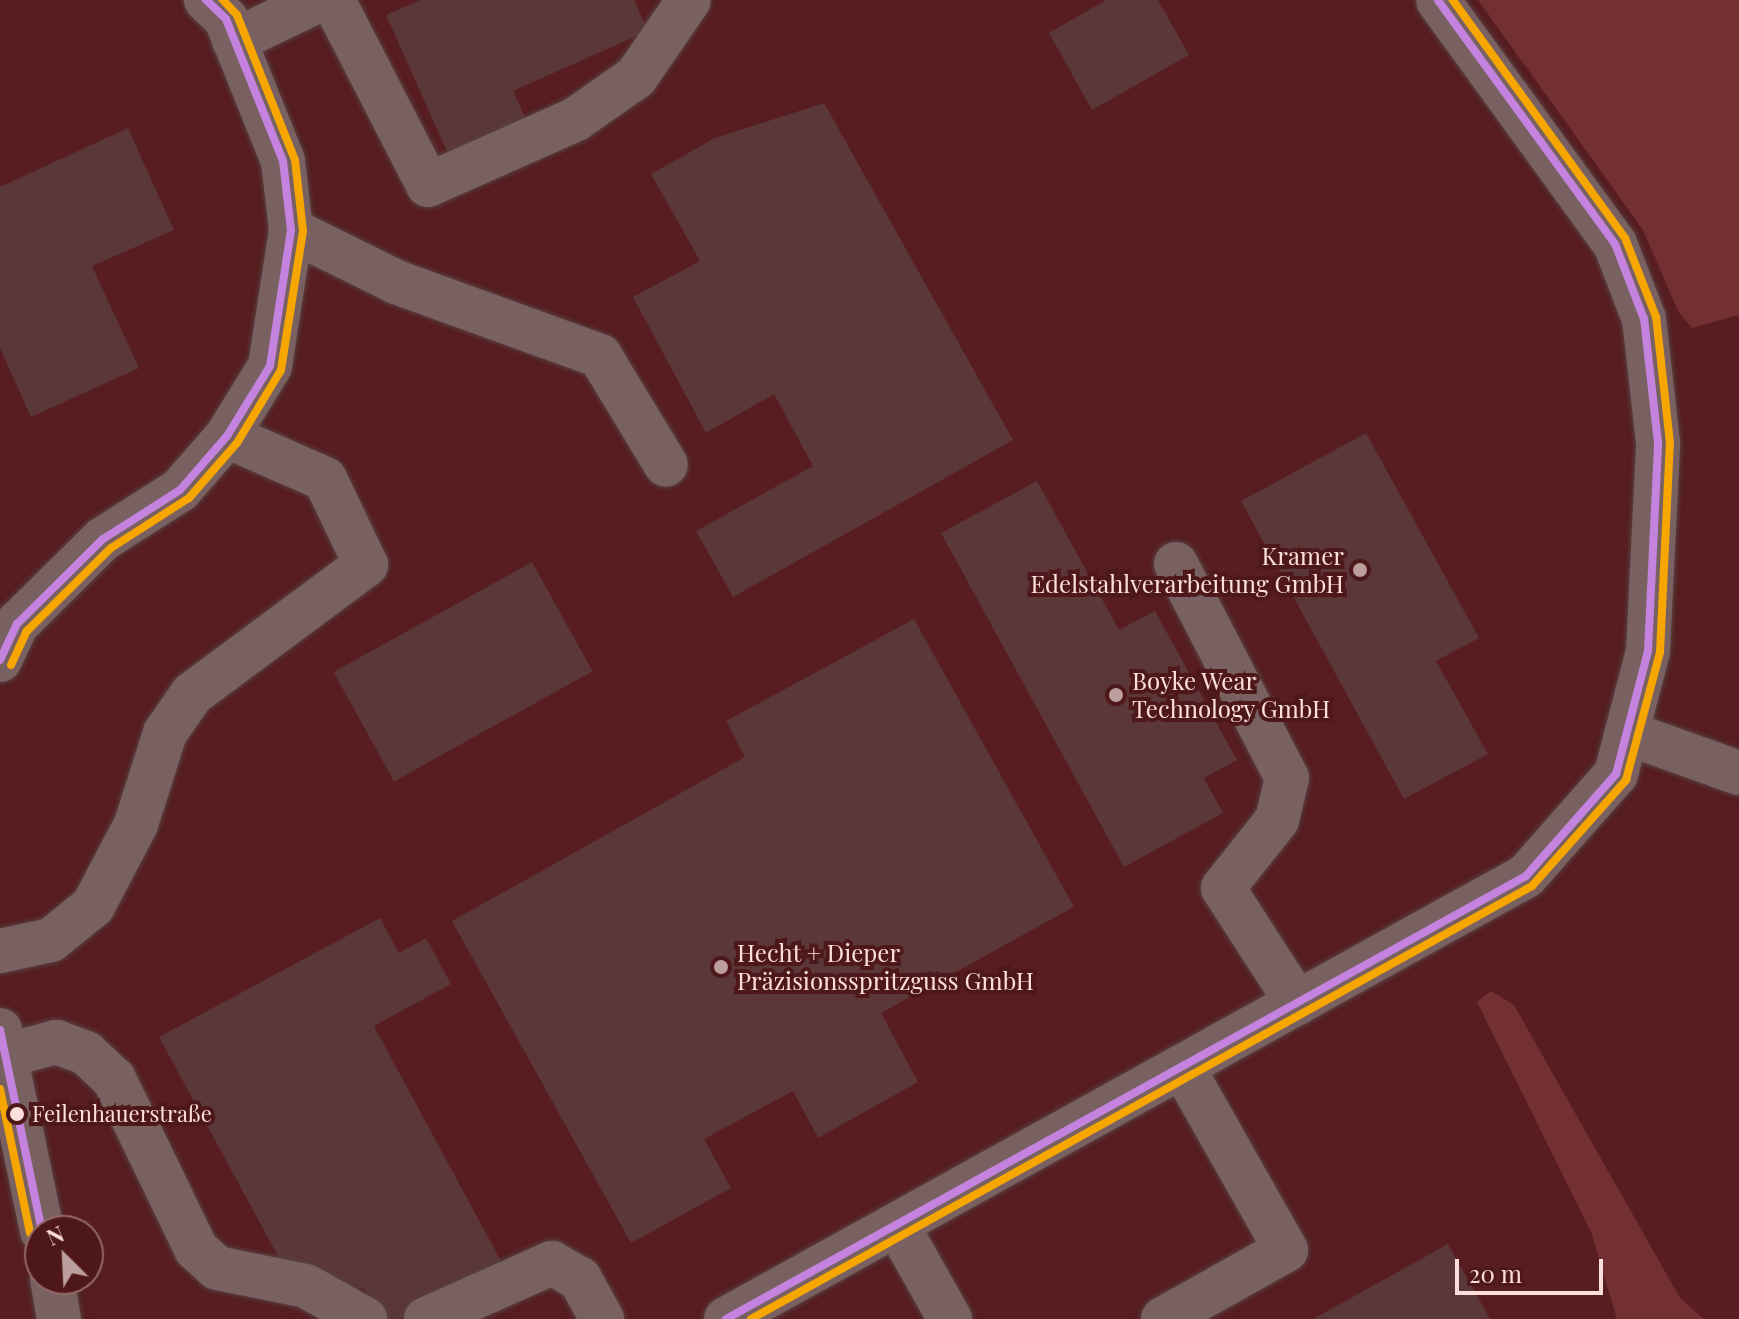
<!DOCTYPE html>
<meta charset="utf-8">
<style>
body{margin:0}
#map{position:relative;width:1739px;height:1319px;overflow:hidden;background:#412525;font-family:"Playfair Display",serif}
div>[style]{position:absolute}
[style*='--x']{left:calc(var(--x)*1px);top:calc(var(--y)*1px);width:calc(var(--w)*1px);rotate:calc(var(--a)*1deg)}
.built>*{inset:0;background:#571d20}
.green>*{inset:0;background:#733032}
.building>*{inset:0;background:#5b3739;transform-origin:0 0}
.roads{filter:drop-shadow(0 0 2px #584141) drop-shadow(0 0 2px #584141)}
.minor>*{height:44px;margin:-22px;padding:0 22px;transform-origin:22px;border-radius:22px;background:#796161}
.bus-1>*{height:8px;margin:-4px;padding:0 4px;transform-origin:4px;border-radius:4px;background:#c483df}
.bus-2>*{height:8px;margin:-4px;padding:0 4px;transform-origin:4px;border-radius:4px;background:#f7a600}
.dots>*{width:22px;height:22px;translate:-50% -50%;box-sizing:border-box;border:4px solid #4e181a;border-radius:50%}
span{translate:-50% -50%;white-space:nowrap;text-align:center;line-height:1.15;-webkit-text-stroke:8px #4e181a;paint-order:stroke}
.bus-label{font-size:22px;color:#fcdfdd}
.left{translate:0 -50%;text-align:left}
.poi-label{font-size:24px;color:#fcdfdd}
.right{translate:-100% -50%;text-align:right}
.north{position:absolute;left:24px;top:1215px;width:80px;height:80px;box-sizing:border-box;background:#4e181a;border:2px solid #946868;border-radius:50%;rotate:336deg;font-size:22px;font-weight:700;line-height:32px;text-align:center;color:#fcdfdd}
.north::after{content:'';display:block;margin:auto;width:28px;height:36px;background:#bb9e9d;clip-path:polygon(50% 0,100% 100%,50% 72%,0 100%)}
.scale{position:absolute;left:1455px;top:1259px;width:148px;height:36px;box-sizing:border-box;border:4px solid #fcdfdd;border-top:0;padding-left:10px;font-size:24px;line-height:28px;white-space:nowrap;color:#fcdfdd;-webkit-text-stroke:6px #4e181a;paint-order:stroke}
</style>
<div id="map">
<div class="built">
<i style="clip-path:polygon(evenodd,0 0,1739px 0,1739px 1319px,0 1319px,0 0,40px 1231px,88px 1231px,88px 1279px,40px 1279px,40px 1231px)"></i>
</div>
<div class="green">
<i style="clip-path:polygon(1478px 0,1739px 0,1739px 315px,1692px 328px,1678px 311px,1643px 230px)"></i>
<i style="clip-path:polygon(1491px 991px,1514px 1005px,1680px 1298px,1704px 1319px,1617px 1319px,1591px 1232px,1477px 1002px)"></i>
</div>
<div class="building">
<i style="clip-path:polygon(420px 0,634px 0,648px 31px,513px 91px,527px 122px,449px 156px,386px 15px)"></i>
<i style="clip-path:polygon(1106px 0,1158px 0,1189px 55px,1092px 110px,1049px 33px)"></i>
<i style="clip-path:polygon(824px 103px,1013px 440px,733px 597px,696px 531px,813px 466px,774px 394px,706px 433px,633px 297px,700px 261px,651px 174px,715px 138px)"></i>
<i style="clip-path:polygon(128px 128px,174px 230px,92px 266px,139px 368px,31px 417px,0 348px,0 187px)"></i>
<i style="clip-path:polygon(1366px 433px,1479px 638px,1436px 661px,1488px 754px,1404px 799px,1241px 501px)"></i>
<i style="clip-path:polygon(1037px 481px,1119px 630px,1155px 611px,1237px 760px,1204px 778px,1223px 813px,1124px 867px,941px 533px)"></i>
<i style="left:532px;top:562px;width:125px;height:227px;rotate:61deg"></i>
<i style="clip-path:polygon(914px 619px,1074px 907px,881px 1013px,918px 1082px,818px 1138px,793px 1091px,704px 1139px,731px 1188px,631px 1243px,452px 921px,745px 757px,726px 721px)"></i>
<i style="clip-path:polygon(380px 918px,399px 953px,426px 938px,451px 984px,374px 1026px,502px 1263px,400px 1319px,380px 1319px,363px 1287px,336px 1301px,317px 1265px,291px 1280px,159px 1037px)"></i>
<i style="clip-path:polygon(1448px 1244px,1490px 1319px,1313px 1319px)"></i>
</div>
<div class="roads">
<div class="minor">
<i style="--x:333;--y:0;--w:208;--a:62.8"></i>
<i style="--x:428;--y:185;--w:162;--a:-24"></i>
<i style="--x:576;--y:119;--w:73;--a:-35"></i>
<i style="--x:636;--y:77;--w:93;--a:-55.5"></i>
<i style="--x:234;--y:41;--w:94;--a:-25.8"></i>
<i style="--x:291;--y:230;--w:117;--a:26.3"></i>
<i style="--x:396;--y:282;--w:217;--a:19.9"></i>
<i style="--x:600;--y:356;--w:127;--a:58.8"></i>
<i style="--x:1176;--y:564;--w:241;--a:62.6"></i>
<i style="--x:1287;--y:778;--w:43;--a:103.4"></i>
<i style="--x:1277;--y:820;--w:87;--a:128.5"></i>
<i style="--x:1223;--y:888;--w:137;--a:57.2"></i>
<i style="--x:0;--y:660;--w:40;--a:-65"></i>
<i style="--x:17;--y:624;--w:121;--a:-44.7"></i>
<i style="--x:103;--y:539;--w:91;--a:-32.5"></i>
<i style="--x:180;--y:490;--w:72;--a:-49"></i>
<i style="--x:227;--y:436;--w:82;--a:-58.4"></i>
<i style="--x:270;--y:366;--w:138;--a:-81.2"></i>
<i style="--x:291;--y:230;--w:69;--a:-96.6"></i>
<i style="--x:283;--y:161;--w:153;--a:-111.9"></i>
<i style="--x:226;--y:19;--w:28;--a:-136"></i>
<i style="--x:1627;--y:733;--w:119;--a:19.7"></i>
<i style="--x:0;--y:951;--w:52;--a:-12.2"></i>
<i style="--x:51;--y:940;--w:54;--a:-39"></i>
<i style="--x:93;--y:906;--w:93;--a:-62.3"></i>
<i style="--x:136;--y:824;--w:96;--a:-72.3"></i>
<i style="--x:165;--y:733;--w:47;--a:-55.3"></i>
<i style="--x:192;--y:694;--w:217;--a:-36.6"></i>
<i style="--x:366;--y:565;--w:95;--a:-115.5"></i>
<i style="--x:325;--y:479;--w:107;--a:-156.3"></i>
<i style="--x:0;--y:1030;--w:205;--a:78.2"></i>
<i style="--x:8;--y:1055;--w:50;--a:-15.2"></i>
<i style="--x:56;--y:1042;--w:32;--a:20"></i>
<i style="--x:86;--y:1053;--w:38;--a:43"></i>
<i style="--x:114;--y:1079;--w:189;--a:64.2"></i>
<i style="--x:196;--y:1249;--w:28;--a:42"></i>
<i style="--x:217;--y:1268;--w:91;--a:11.4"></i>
<i style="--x:306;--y:1286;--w:68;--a:29.2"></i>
<i style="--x:897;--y:1225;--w:108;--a:60.6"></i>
<i style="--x:52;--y:1279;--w:41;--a:80.1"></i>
<i style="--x:426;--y:1319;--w:138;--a:-24"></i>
<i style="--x:552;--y:1263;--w:32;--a:30"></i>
<i style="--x:580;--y:1279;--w:46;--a:61.2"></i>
<i style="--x:726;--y:1319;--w:914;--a:-28.98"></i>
<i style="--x:1526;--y:876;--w:136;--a:-48.6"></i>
<i style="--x:1616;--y:774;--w:127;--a:-75.4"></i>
<i style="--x:1648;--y:651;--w:208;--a:-87.2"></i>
<i style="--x:1658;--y:443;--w:125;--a:-96.4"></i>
<i style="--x:1644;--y:319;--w:80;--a:-111.1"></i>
<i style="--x:1615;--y:244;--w:301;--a:-126"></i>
<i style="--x:1163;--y:1319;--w:141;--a:-29.3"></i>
<i style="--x:1286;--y:1250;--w:211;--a:-119.5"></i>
</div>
</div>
<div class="bus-1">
<i style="--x:0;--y:660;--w:40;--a:-65"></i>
<i style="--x:17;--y:624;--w:121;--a:-44.7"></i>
<i style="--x:103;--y:539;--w:91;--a:-32.5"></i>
<i style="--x:180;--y:490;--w:72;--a:-49"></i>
<i style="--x:227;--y:436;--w:82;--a:-58.4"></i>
<i style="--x:270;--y:366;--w:138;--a:-81.2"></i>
<i style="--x:291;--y:230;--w:69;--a:-96.6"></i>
<i style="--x:283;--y:161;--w:153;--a:-111.9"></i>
<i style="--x:226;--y:19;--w:28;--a:-136"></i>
<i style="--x:0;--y:1030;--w:205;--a:78.2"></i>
<i style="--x:726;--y:1319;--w:914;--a:-28.98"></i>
<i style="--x:1526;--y:876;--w:136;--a:-48.6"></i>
<i style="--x:1616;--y:774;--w:127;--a:-75.4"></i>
<i style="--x:1648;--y:651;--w:208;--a:-87.2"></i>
<i style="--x:1658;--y:443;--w:125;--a:-96.4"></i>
<i style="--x:1644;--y:319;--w:80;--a:-111.1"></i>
<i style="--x:1615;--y:244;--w:301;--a:-126"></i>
</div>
<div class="bus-2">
<i style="--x:11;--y:665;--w:38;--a:-65"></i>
<i style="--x:27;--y:631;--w:118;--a:-44.7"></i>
<i style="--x:111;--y:548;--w:93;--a:-32.7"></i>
<i style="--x:189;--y:498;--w:73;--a:-48.9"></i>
<i style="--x:237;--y:443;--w:85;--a:-58.9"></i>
<i style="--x:281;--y:370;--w:141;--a:-81"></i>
<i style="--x:303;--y:231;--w:71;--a:-96.4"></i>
<i style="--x:295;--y:160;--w:156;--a:-111.8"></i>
<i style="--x:237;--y:15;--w:21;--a:-133"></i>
<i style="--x:0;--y:1089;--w:147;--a:78.2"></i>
<i style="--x:751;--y:1319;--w:893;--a:-29"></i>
<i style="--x:1532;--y:886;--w:142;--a:-48.4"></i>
<i style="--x:1626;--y:780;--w:132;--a:-75.1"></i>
<i style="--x:1660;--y:652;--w:209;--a:-87.3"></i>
<i style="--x:1670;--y:443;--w:127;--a:-96.3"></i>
<i style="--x:1656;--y:317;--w:85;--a:-111.4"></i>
<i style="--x:1625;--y:238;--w:294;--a:-125.9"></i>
</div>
<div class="dots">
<i style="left:1360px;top:570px;background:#bb9e9d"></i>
<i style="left:1116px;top:695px;background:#bb9e9d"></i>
<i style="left:721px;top:967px;background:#bb9e9d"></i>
<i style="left:17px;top:1114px;background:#fcdfdd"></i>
</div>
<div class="bus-label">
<span class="left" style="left:32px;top:1114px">Feilenhauerstraße</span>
</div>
<div class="poi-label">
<span class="right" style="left:1344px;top:570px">Kramer<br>Edelstahlverarbeitung GmbH</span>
<span class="left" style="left:1132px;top:695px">Boyke Wear<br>Technology GmbH</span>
<span class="left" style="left:737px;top:967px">Hecht + Dieper<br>Präzisionsspritzguss GmbH</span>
</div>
<div class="north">N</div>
<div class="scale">20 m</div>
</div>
